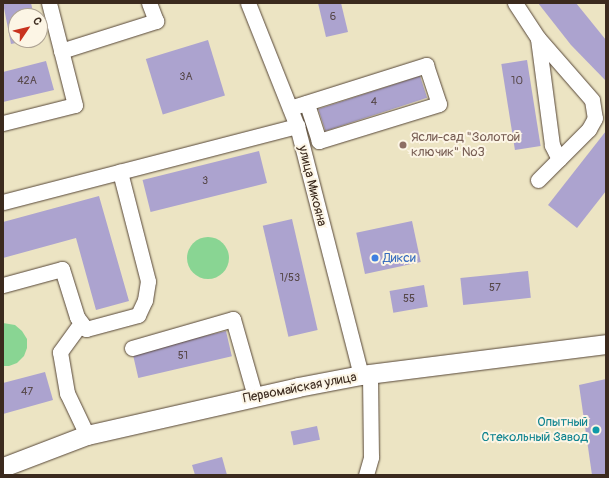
<!DOCTYPE html>
<meta charset="utf-8">
<style>
body{margin:0}
#map{position:relative;width:609px;height:478px;overflow:hidden;background:#ece4c3;font-family:Pangolin,sans-serif}
div>[style]{position:absolute}
[style*='--x']{left:calc(var(--x)*1px);top:calc(var(--y)*1px);width:calc(var(--w)*1px);rotate:calc(var(--a)*1deg)}
.green>*{inset:0;background:#89d593}
.round{border-radius:50%}
.building>*{inset:0;background:#aca3cf;transform-origin:0 0}
.roads{filter:drop-shadow(0 0 1px #564637) drop-shadow(0 0 1px #564637)}
.minor>*{height:15px;margin:-7.5px;padding:0 7.5px;transform-origin:7.5px;border-radius:7.5px;background:#fff}
.major>*{height:19px;margin:-9.5px;padding:0 9.5px;transform-origin:9.5px;border-radius:9.5px;background:#fff}
.dots>*{width:11px;height:11px;translate:-50% -50%;box-sizing:border-box;border:2px solid #fcf5e5;border-radius:50%}
span{translate:-50% -50%;white-space:nowrap;text-align:center;line-height:1.15;-webkit-text-stroke:4px #fcf5e5;paint-order:stroke}
.number-label{font-size:11px;color:#57484a}
.number-label span{-webkit-text-stroke-width:0}
.education-label{font-size:13px;color:#785e54}
.left{translate:0 -50%;text-align:left}
.street-label{font-size:13px;color:#3b2a1e}
.shop-label{font-size:13px;color:#366cbe}
.culture-label{font-size:13px;color:#0d838f}
.right{translate:-100% -50%;text-align:right}
.frame{position:absolute;inset:0;border:4px solid #3b2a1e;pointer-events:none}
.north{position:absolute;left:8px;top:8px;width:40px;height:40px;box-sizing:border-box;background:#fcf5e5;border:1px solid #afa495;border-radius:50%;rotate:55deg;font-size:11px;font-weight:700;line-height:16px;text-align:center;color:#3b2a1e}
.north::after{content:'';display:block;margin:auto;width:14px;height:18px;background:#c8321e;clip-path:polygon(50% 0,100% 100%,50% 72%,0 100%)}
</style>
<div id="map">
<div class="green">
<i class="round" style="left:187px;top:237px;width:42px;height:42px"></i>
<i style="clip-path:polygon(3px 323px,15px 325px,22px 331px,27px 339px,27px 348px,24px 356px,17px 363px,9px 366px,3px 366px)"></i>
</div>
<div class="building">
<i style="clip-path:polygon(3px 3px,31px 3px,34px 16px,16px 16px,16px 43px,11px 44px)"></i>
<i style="clip-path:polygon(318px 3px,341px 3px,348px 32px,326px 37px)"></i>
<i style="clip-path:polygon(538px 3px,576px 3px,606px 40px,606px 81px,571px 45px)"></i>
<i style="left:208px;top:40px;width:58px;height:65px;rotate:73deg"></i>
<i style="left:527px;top:60px;width:87px;height:26px;rotate:81deg"></i>
<i style="clip-path:polygon(46px 61px,54px 90px,3px 102px,3px 72px)"></i>
<i style="left:420px;top:76px;width:23px;height:107px;rotate:72deg"></i>
<i style="clip-path:polygon(606px 131px,606px 191px,577px 228px,548px 205px)"></i>
<i style="left:259px;top:151px;width:33px;height:120px;rotate:76deg"></i>
<i style="clip-path:polygon(99px 196px,129px 301px,96px 310px,76px 238px,3px 258px,3px 222px)"></i>
<i style="left:292px;top:219px;width:114px;height:30px;rotate:77deg"></i>
<i style="left:412px;top:221px;width:42px;height:57px;rotate:78deg"></i>
<i style="left:528px;top:271px;width:27px;height:68px;rotate:84deg"></i>
<i style="left:424px;top:285px;width:22px;height:35px;rotate:80deg"></i>
<i style="left:226px;top:331px;width:26px;height:96px;rotate:77deg"></i>
<i style="clip-path:polygon(45px 372px,53px 400px,3px 414px,3px 383px)"></i>
<i style="clip-path:polygon(606px 379px,606px 475px,592px 475px,579px 385px)"></i>
<i style="left:317px;top:426px;width:14px;height:27px;rotate:78deg"></i>
<i style="clip-path:polygon(222px 457px,227px 475px,195px 475px,192px 465px)"></i>
</div>
<div class="roads">
<div class="minor">
<i style="--x:248;--y:3;--w:132;--a:68.3"></i>
<i style="--x:297;--y:126;--w:257;--a:75.6"></i>
<i style="--x:515;--y:3;--w:42;--a:56.7"></i>
<i style="--x:538;--y:38;--w:82;--a:48.9"></i>
<i style="--x:592;--y:100;--w:18;--a:81"></i>
<i style="--x:595;--y:118;--w:13;--a:119"></i>
<i style="--x:589;--y:129;--w:42;--a:135"></i>
<i style="--x:559;--y:159;--w:16;--a:-117"></i>
<i style="--x:552;--y:145;--w:108;--a:-97.5"></i>
<i style="--x:61;--y:51;--w:100;--a:-17.5"></i>
<i style="--x:156;--y:21;--w:19;--a:-111"></i>
<i style="--x:290;--y:108;--w:143;--a:-17.5"></i>
<i style="--x:426;--y:65;--w:41;--a:71.6"></i>
<i style="--x:439;--y:104;--w:126;--a:162.9"></i>
<i style="--x:319;--y:141;--w:40;--a:-108"></i>
<i style="--x:3;--y:123;--w:74;--a:-14"></i>
<i style="--x:75;--y:105;--w:105;--a:-104.3"></i>
<i style="--x:538;--y:180;--w:30;--a:-45"></i>
<i style="--x:3;--y:202;--w:304;--a:-14.5"></i>
<i style="--x:3;--y:285;--w:61;--a:-15.2"></i>
<i style="--x:62;--y:269;--w:50;--a:72.6"></i>
<i style="--x:77;--y:317;--w:15;--a:53"></i>
<i style="--x:86;--y:329;--w:54;--a:-15.1"></i>
<i style="--x:138;--y:315;--w:17;--a:-65"></i>
<i style="--x:145;--y:300;--w:19;--a:-81"></i>
<i style="--x:148;--y:281;--w:113;--a:-104.4"></i>
<i style="--x:81;--y:323;--w:36;--a:126"></i>
<i style="--x:60;--y:352;--w:42;--a:80.3"></i>
<i style="--x:67;--y:393;--w:47;--a:64.5"></i>
<i style="--x:132;--y:348;--w:105;--a:-16"></i>
<i style="--x:233;--y:319;--w:80;--a:74.1"></i>
<i style="--x:366;--y:475;--w:19;--a:-74"></i>
<i style="--x:371;--y:457;--w:83;--a:-90.7"></i>
</div>
<div class="major">
<i style="--x:3;--y:467;--w:90;--a:-20.9"></i>
<i style="--x:87;--y:435;--w:216;--a:-12.8"></i>
<i style="--x:298;--y:387;--w:64;--a:-10.8"></i>
<i style="--x:361;--y:375;--w:247;--a:-7.2"></i>
</div>
</div>
<div class="dots">
<i style="left:403px;top:145px;background:#8d6e63"></i>
<i style="left:375px;top:258px;background:#3f7fe0"></i>
<i style="left:596px;top:430px;background:#0f9aa8"></i>
</div>
<div class="number-label">
<span style="left:333px;top:17px">6</span>
<span style="left:186px;top:77px">3А</span>
<span style="left:27px;top:81px">42А</span>
<span style="left:517px;top:81px">10</span>
<span style="left:374px;top:102px">4</span>
<span style="left:205px;top:181px">3</span>
<span style="left:290px;top:278px">1/53</span>
<span style="left:495px;top:288px">57</span>
<span style="left:409px;top:299px">55</span>
<span style="left:183px;top:356px">51</span>
<span style="left:27px;top:392px">47</span>
</div>
<div class="education-label">
<span class="left" style="left:411px;top:145px">Ясли-сад "Золотой<br>ключик" №3</span>
</div>
<div class="street-label">
<span style="left:312px;top:186px;rotate:76deg">улица Микояна</span>
<span style="left:300px;top:388px;rotate:-11deg">Первомайская улица</span>
</div>
<div class="shop-label">
<span class="left" style="left:383px;top:258px">Дикси</span>
</div>
<div class="culture-label">
<span class="right" style="left:588px;top:430px">Опытный<br>Стекольный Завод</span>
</div>
<div class="frame"></div>
<div class="north">С</div>
</div>
